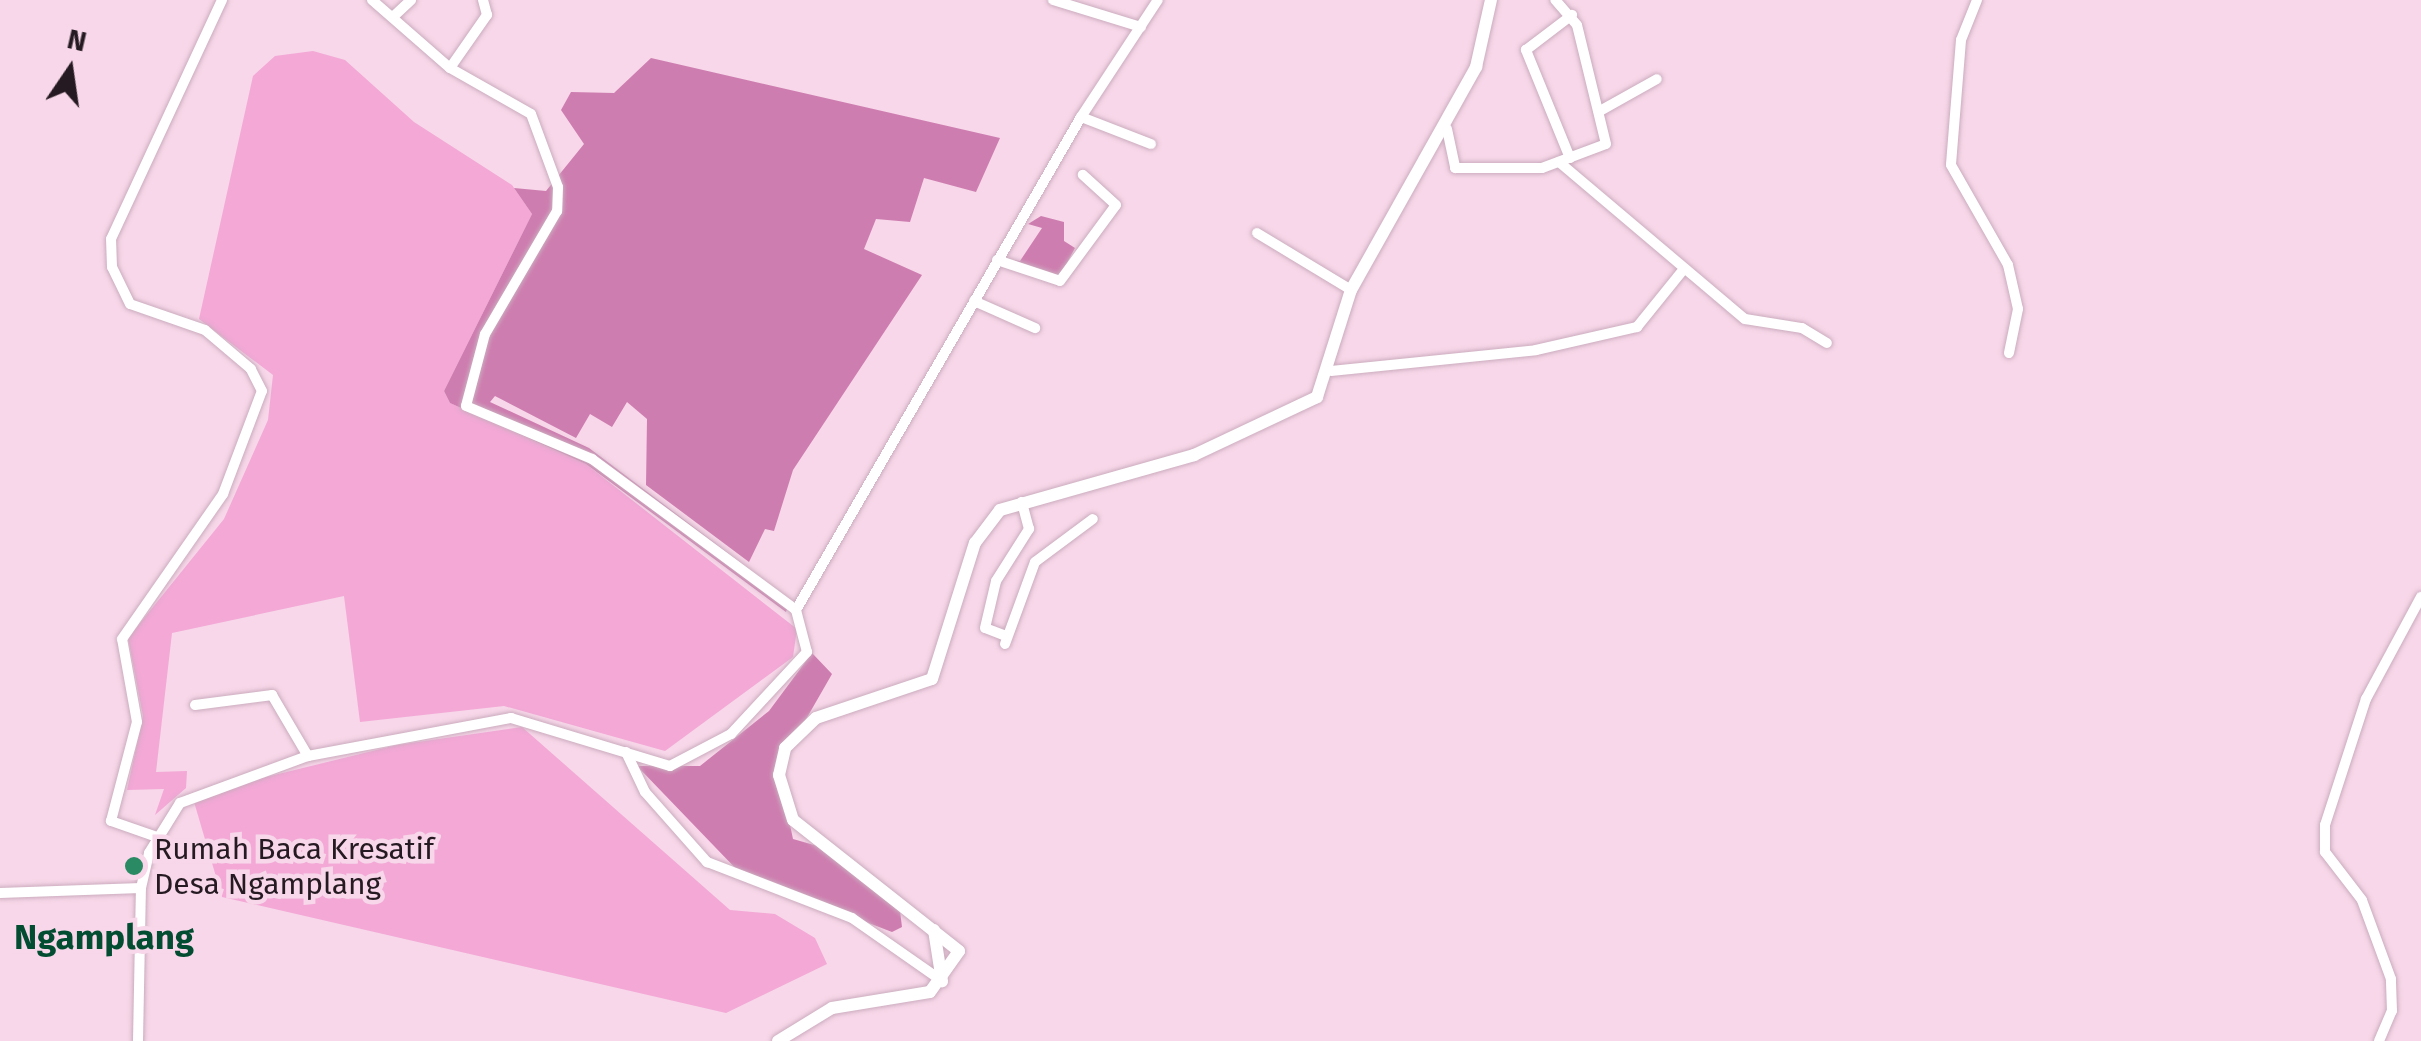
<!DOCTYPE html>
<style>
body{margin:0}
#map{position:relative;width:2421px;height:1041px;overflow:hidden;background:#f7d7e9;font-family:"Fira Sans",sans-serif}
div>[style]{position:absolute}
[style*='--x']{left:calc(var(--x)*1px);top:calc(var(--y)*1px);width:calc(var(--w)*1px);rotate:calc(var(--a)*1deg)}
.green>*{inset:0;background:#f3a8d6}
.forest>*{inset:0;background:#ce7db0}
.roads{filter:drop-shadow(0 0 2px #cbacbe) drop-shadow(0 0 2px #cbacbe)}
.minor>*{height:10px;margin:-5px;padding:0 5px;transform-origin:5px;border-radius:5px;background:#fff}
.major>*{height:12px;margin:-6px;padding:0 6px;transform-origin:6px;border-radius:6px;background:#fff}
.dots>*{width:28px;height:28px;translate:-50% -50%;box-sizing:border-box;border:5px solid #f7d7e9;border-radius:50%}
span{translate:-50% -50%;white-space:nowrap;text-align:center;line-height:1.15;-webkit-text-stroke:9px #f7d7e9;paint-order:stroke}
.poi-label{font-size:30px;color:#251a21}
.left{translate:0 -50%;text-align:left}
.quarter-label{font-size:35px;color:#024c32;font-weight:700}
.north{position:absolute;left:20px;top:20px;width:100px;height:100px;-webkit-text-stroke:8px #f7d7e9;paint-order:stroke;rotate:13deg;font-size:28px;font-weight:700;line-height:40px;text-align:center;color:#251a21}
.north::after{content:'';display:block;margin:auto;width:35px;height:45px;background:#251a21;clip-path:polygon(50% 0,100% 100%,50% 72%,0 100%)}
</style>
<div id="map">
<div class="green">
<i style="clip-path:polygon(313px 51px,345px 60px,414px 122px,512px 185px,532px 214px,444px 391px,450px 403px,586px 464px,797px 629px,793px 657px,665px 751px,504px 706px,360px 722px,344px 596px,172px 633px,156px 772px,187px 771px,186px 788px,155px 815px,164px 789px,127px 790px,143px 716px,128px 638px,224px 519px,268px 420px,273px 375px,199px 319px,253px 76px,275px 56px)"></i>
<i style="clip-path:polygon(522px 727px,730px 910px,775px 914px,815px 938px,827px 964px,726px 1013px,222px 897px,192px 795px,397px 745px)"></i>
</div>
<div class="forest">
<i style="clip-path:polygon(651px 58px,1000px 138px,976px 192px,924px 178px,910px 222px,876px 219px,864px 249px,922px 275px,793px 470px,774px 531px,765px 529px,749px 562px,646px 485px,647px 419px,627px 402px,612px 427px,590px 414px,576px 438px,495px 396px,490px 402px,589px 448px,790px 600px,786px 612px,586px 464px,450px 403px,444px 391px,532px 214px,514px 188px,546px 191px,584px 144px,561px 110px,571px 92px,614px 93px)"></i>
<i style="clip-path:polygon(1041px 216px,1064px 222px,1064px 241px,1075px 248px,1059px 278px,1000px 259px,1020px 261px,1042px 228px,1028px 224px)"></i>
<i style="clip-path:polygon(812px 653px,832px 674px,778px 768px,793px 839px,821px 847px,900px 911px,902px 927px,892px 932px,741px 874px,637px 766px,700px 766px,769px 711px)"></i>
</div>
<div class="roads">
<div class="minor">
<i style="--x:372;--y:0;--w:103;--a:41.1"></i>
<i style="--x:450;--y:68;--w:93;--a:29.6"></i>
<i style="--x:531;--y:114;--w:78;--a:69.7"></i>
<i style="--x:558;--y:187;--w:24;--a:92"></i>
<i style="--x:557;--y:211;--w:143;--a:120.3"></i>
<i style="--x:485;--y:334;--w:74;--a:104.8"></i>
<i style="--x:466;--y:406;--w:137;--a:22.8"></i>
<i style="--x:592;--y:459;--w:254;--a:36.5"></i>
<i style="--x:1053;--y:0;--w:92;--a:17.1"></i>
<i style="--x:1977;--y:0;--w:43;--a:111.8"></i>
<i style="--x:1961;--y:40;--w:125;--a:94.6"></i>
<i style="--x:1951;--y:165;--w:115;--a:60.3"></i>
<i style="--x:2008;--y:265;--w:45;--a:77.2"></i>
<i style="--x:2018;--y:309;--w:45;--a:101.6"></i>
<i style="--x:395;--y:15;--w:22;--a:-43"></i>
<i style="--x:450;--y:68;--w:65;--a:-55.1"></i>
<i style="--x:487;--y:15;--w:16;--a:-105"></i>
<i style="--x:1600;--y:111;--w:65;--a:-29.3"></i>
<i style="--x:1081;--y:117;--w:75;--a:21.1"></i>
<i style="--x:1447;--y:129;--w:40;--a:78"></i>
<i style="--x:1455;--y:168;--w:87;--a:0"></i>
<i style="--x:1542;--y:168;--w:68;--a:-20.6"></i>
<i style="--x:1606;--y:144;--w:122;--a:-103.7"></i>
<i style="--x:1577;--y:25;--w:33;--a:-131"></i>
<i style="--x:1570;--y:158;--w:117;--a:-112.2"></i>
<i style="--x:1526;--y:50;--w:58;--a:-37.3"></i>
<i style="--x:1559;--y:162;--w:243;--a:40.2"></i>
<i style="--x:1745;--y:319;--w:58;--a:9"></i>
<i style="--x:1802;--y:328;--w:29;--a:31"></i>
<i style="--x:1257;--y:233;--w:110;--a:31.2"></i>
<i style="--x:997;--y:260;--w:66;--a:18.4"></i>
<i style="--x:1060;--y:281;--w:94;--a:-53.6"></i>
<i style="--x:1116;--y:205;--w:45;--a:-137.7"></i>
<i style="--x:974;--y:301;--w:67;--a:23.9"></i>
<i style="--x:1331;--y:371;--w:206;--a:-5.8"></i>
<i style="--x:1536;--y:350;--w:104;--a:-12.8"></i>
<i style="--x:1637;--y:327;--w:73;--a:-51.1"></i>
<i style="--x:1006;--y:636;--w:22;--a:-159"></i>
<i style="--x:985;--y:628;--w:48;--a:-76.8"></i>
<i style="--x:996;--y:581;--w:62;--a:-57.6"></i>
<i style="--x:1029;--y:529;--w:28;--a:-105"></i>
<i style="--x:1005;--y:644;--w:87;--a:-69.9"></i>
<i style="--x:1035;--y:562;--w:72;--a:-36.6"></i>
<i style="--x:195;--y:705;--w:78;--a:-7.4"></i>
<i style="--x:272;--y:695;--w:71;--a:59.5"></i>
<i style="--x:626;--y:752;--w:44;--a:64.6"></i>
<i style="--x:645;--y:792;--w:94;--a:48.5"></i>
<i style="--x:707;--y:862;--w:155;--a:21.1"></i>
<i style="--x:852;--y:918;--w:108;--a:34.9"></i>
<i style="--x:157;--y:837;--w:49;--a:-160.8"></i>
<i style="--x:111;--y:821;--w:102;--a:-75.3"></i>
<i style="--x:137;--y:722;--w:84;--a:-100.2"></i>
<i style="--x:122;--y:639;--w:177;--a:-55.1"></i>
<i style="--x:223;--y:494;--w:110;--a:-69.3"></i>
<i style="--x:262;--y:391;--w:25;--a:-117"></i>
<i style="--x:251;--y:369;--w:60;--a:-139.7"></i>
<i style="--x:205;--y:330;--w:79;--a:-160.9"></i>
<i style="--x:130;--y:304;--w:41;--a:-115.9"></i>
<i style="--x:112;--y:267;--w:28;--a:-92"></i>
<i style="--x:111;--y:239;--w:264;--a:-65.1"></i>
<i style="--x:0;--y:893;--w:141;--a:-2"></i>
<i style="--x:141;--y:888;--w:36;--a:-77"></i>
<i style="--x:149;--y:853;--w:59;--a:-58.2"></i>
<i style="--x:180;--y:803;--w:136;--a:-20.2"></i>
<i style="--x:308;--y:756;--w:207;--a:-10.6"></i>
<i style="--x:511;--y:718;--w:166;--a:16.8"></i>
<i style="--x:670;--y:766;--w:69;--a:-27.7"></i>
<i style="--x:731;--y:734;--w:112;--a:-47.2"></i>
<i style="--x:807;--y:652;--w:43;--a:-104.7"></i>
<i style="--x:796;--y:610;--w:569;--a:-59.97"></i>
<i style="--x:1081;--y:117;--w:140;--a:-56.7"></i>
<i style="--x:138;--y:1041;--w:153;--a:-88.9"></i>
<i style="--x:2379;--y:1041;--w:33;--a:-67"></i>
<i style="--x:2392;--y:1011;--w:32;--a:-92"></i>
<i style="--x:2391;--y:979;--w:84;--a:-110.2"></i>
<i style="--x:2362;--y:900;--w:61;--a:-127.6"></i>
<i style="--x:2325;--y:852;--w:27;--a:-90"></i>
<i style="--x:2325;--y:825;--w:133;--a:-72"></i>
<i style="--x:2366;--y:699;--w:116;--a:-61.7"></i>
</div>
<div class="major">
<i style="--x:934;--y:930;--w:52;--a:81.1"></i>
<i style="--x:778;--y:1041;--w:63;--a:-31.4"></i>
<i style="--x:832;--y:1008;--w:99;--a:-9.3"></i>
<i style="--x:930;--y:992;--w:50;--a:-54.7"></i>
<i style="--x:959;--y:951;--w:211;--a:-141.7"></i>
<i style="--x:793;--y:820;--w:47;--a:-107.3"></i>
<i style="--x:779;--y:775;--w:28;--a:-77"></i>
<i style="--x:785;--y:748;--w:43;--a:-44.1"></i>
<i style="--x:816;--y:718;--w:122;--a:-18.6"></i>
<i style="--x:932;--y:679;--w:143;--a:-72.5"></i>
<i style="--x:975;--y:543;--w:41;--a:-52.9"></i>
<i style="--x:1000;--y:510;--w:202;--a:-15.8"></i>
<i style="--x:1194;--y:455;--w:136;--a:-25.2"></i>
<i style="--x:1317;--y:397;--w:112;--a:-72.4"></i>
<i style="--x:1351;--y:290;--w:256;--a:-60.7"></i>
<i style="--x:1476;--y:67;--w:69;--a:-77.4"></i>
</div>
</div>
<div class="dots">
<i style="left:134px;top:866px;background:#298a63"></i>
</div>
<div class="poi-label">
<span class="left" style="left:154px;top:866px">Rumah Baca Kresatif<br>Desa Ngamplang</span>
</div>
<div class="quarter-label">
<span style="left:104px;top:937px">Ngamplang</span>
</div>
<div class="north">N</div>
</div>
